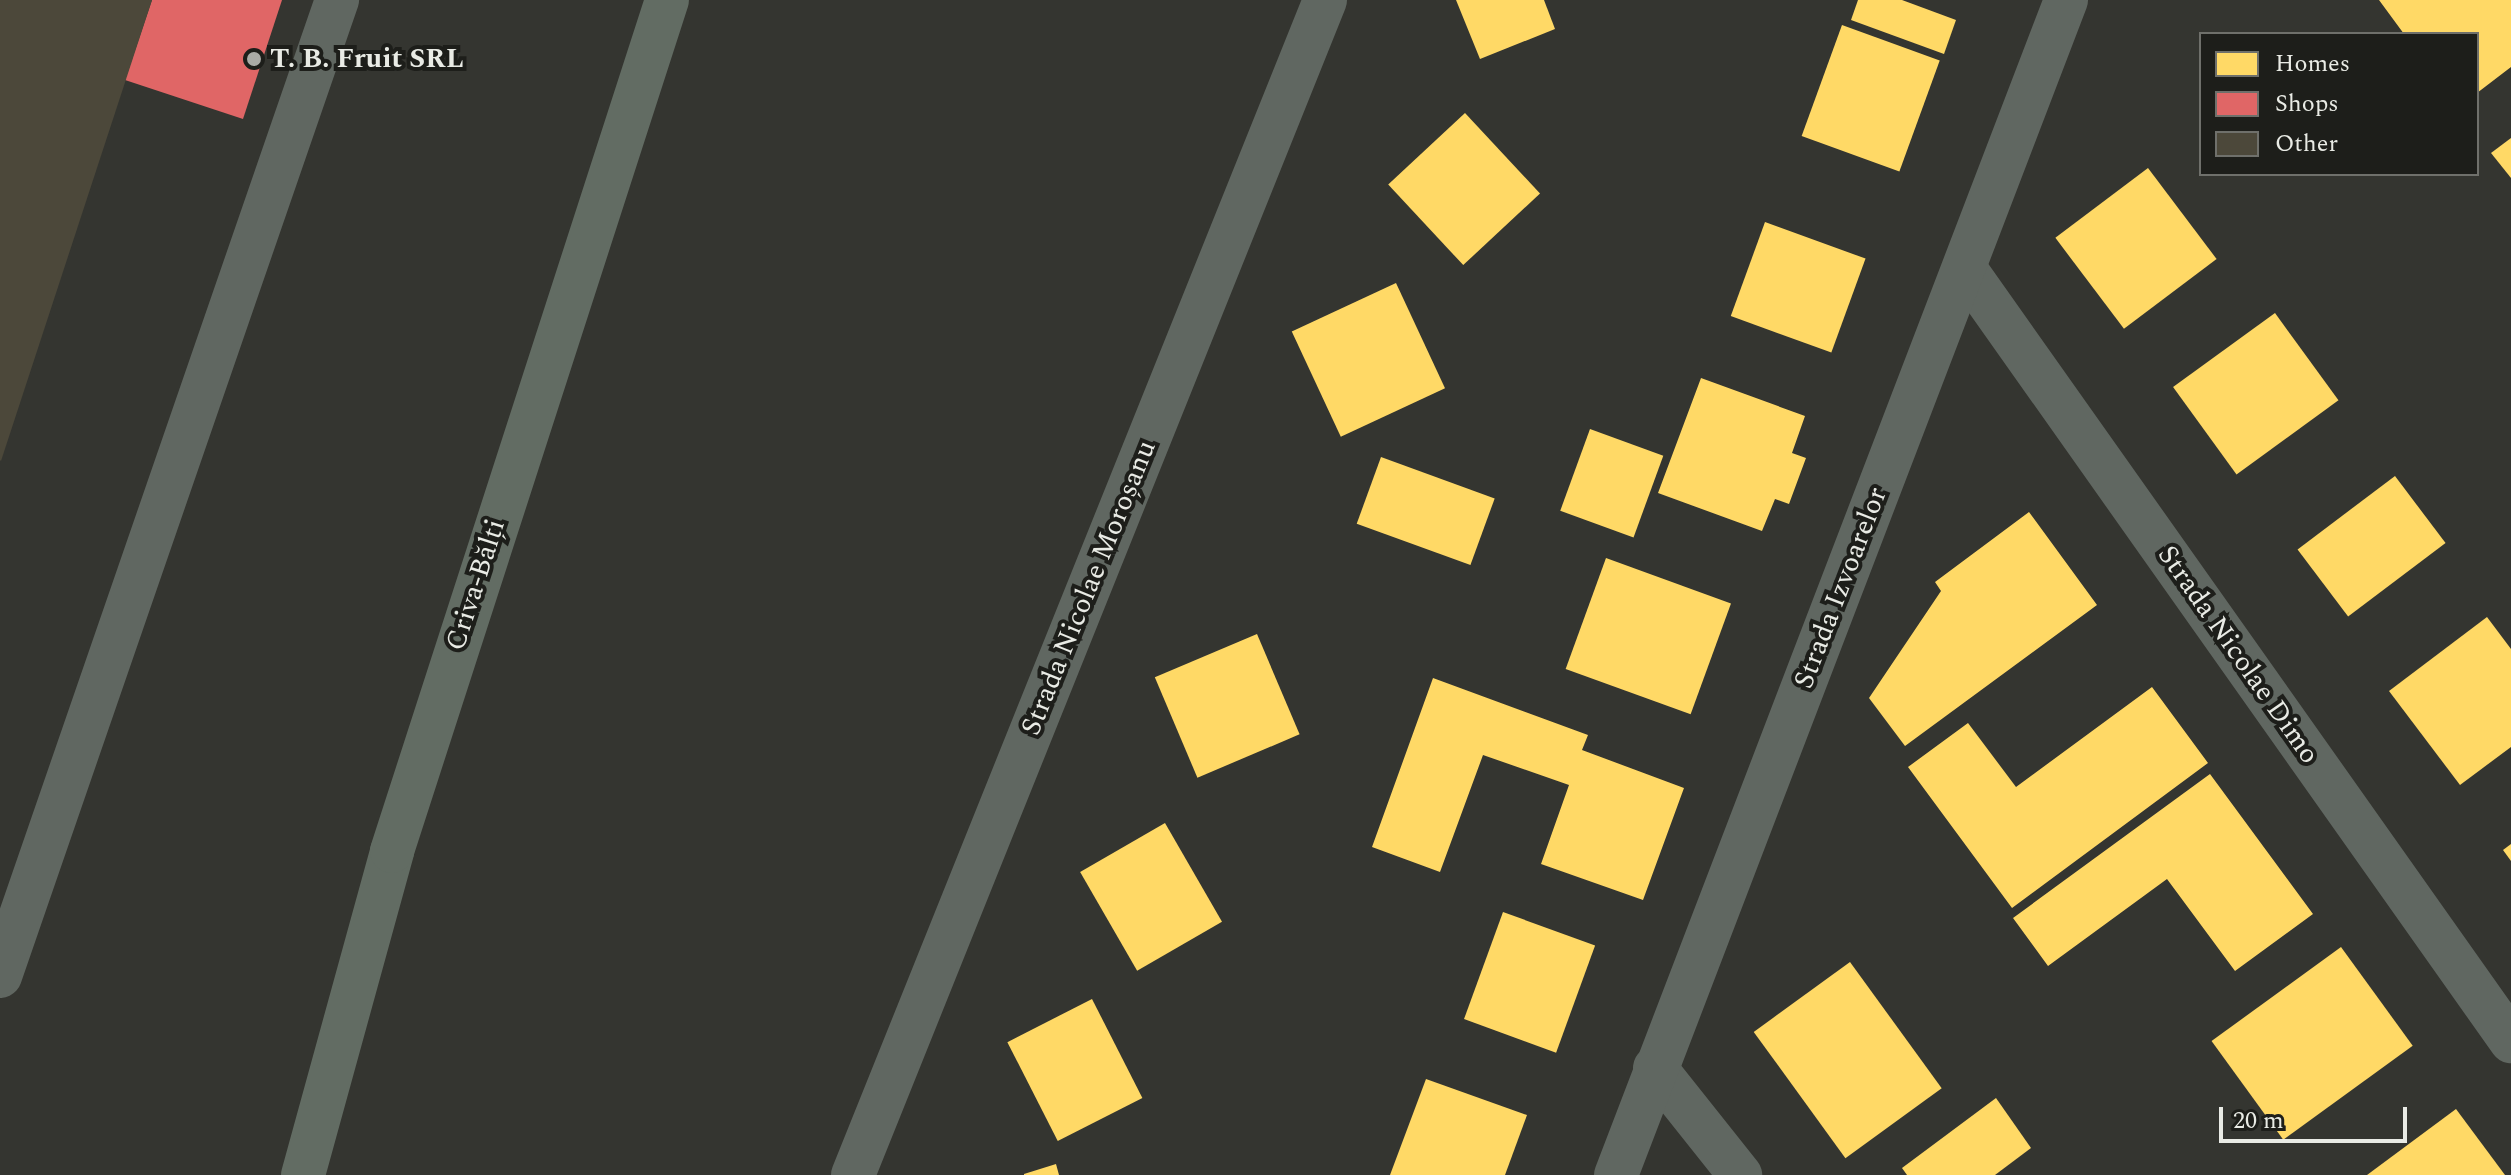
<!DOCTYPE html>
<meta charset="utf-8">
<style>
body{margin:0}
#map{position:relative;width:2511px;height:1175px;overflow:hidden;background:#343530;font-family:Spectral,serif}
div>[style]{position:absolute}
[style*='--x']{left:calc(var(--x)*1px);top:calc(var(--y)*1px);width:calc(var(--w)*1px);rotate:calc(var(--a)*1deg)}
.homes>*{inset:0;background:#ffd966;transform-origin:0 0}
.shops>*{inset:0;background:#e06666}
.building>*{inset:0;background:#4c483a}
.minor>*{height:44px;margin:-22px;padding:0 22px;transform-origin:22px;border-radius:22px;background:#606761}
.highway>*{height:44px;margin:-22px;padding:0 22px;transform-origin:22px;border-radius:22px;background:#626c63}
.dots>*{width:22px;height:22px;translate:-50% -50%;box-sizing:border-box;border:4px solid #1d1e1a;border-radius:50%}
span{translate:-50% -50%;white-space:nowrap;text-align:center;line-height:1.15;-webkit-text-stroke:8px #1d1e1a;paint-order:stroke}
.poi-label{font-size:28px;color:#e9ebe5;font-weight:700}
.left{translate:0 -50%;text-align:left}
.street-label{font-size:28px;color:#e9ebe5}
.legend{position:absolute;left:2199px;top:32px;width:280px;height:144px;box-sizing:border-box;background:#1d1e1a;border:2px solid #6f706b;margin:0;padding:10px 14px;list-style:none;font-size:24px;color:#e9ebe5}
.legend li{display:flex;align-items:center;gap:16px;height:40px}
.legend b{width:40px;border:2px solid #6f706b}
.scale{position:absolute;left:2219px;top:1107px;width:188px;height:36px;box-sizing:border-box;border:4px solid #e9ebe5;border-top:0;padding-left:10px;font-size:24px;line-height:28px;white-space:nowrap;color:#e9ebe5;-webkit-text-stroke:6px #1d1e1a;paint-order:stroke}
</style>
<div id="map">
<div class="homes">
<i style="clip-path:polygon(1456px 0,1544px 0,1555px 29px,1480px 59px)"></i>
<i style="clip-path:polygon(1858px 0,1902px 0,1956px 20px,1944px 54px,1851px 20px)"></i>
<i style="clip-path:polygon(2379px 0,2511px 0,2511px 67px,2477px 93px,2477px 34px,2404px 34px)"></i>
<i style="left:1842px;top:25px;width:104px;height:118px;rotate:20deg"></i>
<i style="left:1465px;top:113px;width:110px;height:105px;rotate:47deg"></i>
<i style="clip-path:polygon(2511px 138px,2511px 178px,2491px 153px)"></i>
<i style="left:2148px;top:168px;width:114px;height:116px;rotate:53deg"></i>
<i style="left:1765px;top:222px;width:107px;height:100px;rotate:20deg"></i>
<i style="left:1396px;top:283px;width:116px;height:115px;rotate:65deg"></i>
<i style="left:2275px;top:313px;width:108px;height:126px;rotate:54deg"></i>
<i style="clip-path:polygon(1701px 378px,1805px 416px,1792px 453px,1806px 458px,1789px 504px,1775px 499px,1762px 531px,1658px 493px)"></i>
<i style="left:1590px;top:429px;width:78px;height:87px;rotate:20deg"></i>
<i style="left:1381px;top:457px;width:121px;height:71px;rotate:20deg"></i>
<i style="left:2395px;top:476px;width:84px;height:122px;rotate:53deg"></i>
<i style="clip-path:polygon(2029px 512px,2097px 605px,1905px 746px,1869px 698px,1941px 591px,1935px 582px)"></i>
<i style="left:1606px;top:558px;width:133px;height:118px;rotate:20deg"></i>
<i style="clip-path:polygon(2487px 617px,2511px 649px,2511px 747px,2460px 785px,2389px 691px)"></i>
<i style="left:1257px;top:634px;width:109px;height:111px;rotate:67deg"></i>
<i style="clip-path:polygon(1433px 678px,1588px 735px,1582px 750px,1684px 788px,1643px 900px,1541px 864px,1569px 785px,1483px 755px,1440px 872px,1372px 847px)"></i>
<i style="clip-path:polygon(2152px 687px,2208px 763px,2012px 908px,1908px 767px,1968px 723px,2016px 787px)"></i>
<i style="clip-path:polygon(2210px 774px,2313px 914px,2235px 971px,2167px 879px,2048px 966px,2013px 918px)"></i>
<i style="left:1165px;top:823px;width:114px;height:98px;rotate:60deg"></i>
<i style="clip-path:polygon(2511px 844px,2511px 861px,2503px 850px)"></i>
<i style="left:1503px;top:912px;width:98px;height:114px;rotate:20deg"></i>
<i style="left:2341px;top:947px;width:122px;height:160px;rotate:54deg"></i>
<i style="left:1850px;top:962px;width:156px;height:119px;rotate:54deg"></i>
<i style="left:1092px;top:999px;width:111px;height:95px;rotate:63deg"></i>
<i style="clip-path:polygon(1426px 1079px,1527px 1115px,1505px 1175px,1390px 1175px)"></i>
<i style="clip-path:polygon(1996px 1098px,2031px 1148px,1995px 1175px,1907px 1175px,1902px 1168px)"></i>
<i style="clip-path:polygon(2456px 1109px,2505px 1175px,2367px 1175px)"></i>
<i style="clip-path:polygon(1056px 1164px,1059px 1175px,1024px 1175px,1024px 1174px)"></i>
</div>
<div class="shops">
<i style="clip-path:polygon(152px 0,282px 0,243px 119px,125px 80px)"></i>
</div>
<div class="building">
<i style="clip-path:polygon(0 0,152px 0,1px 461px,0 460px)"></i>
</div>
<div class="minor">
<i style="--x:1965;--y:269;--w:946;--a:54.73"></i>
<i style="--x:0;--y:976;--w:1033;--a:-70.95"></i>
<i style="--x:1655;--y:1068;--w:137;--a:51.5"></i>
<i style="--x:853;--y:1175;--w:1266;--a:-68.11"></i>
<i style="--x:1616;--y:1175;--w:1258;--a:-69.04"></i>
</div>
<div class="highway">
<i style="--x:303;--y:1175;--w:336;--a:-74.6"></i>
<i style="--x:392;--y:851;--w:894;--a:-72.09"></i>
</div>
<div class="dots">
<i style="left:254px;top:59px;background:#aaaba6"></i>
</div>
<div class="poi-label">
<span class="left" style="left:270px;top:59px">T. B. Fruit SRL</span>
</div>
<div class="street-label">
<span style="left:476px;top:585px;rotate:-72deg">Criva-Bălți</span>
<span style="left:1089px;top:588px;rotate:-68deg">Strada Nicolae Moroșanu</span>
<span style="left:1841px;top:588px;rotate:-69deg">Strada Izvoarelor</span>
<span style="left:2238px;top:655px;rotate:55deg">Strada Nicolae Dimo</span>
</div>
<ul class="legend">
<li><b style="height:22px;background:#ffd966"></b>Homes</li>
<li><b style="height:22px;background:#e06666"></b>Shops</li>
<li><b style="height:22px;background:#4c483a"></b>Other</li>
</ul>
<div class="scale">20 m</div>
</div>
